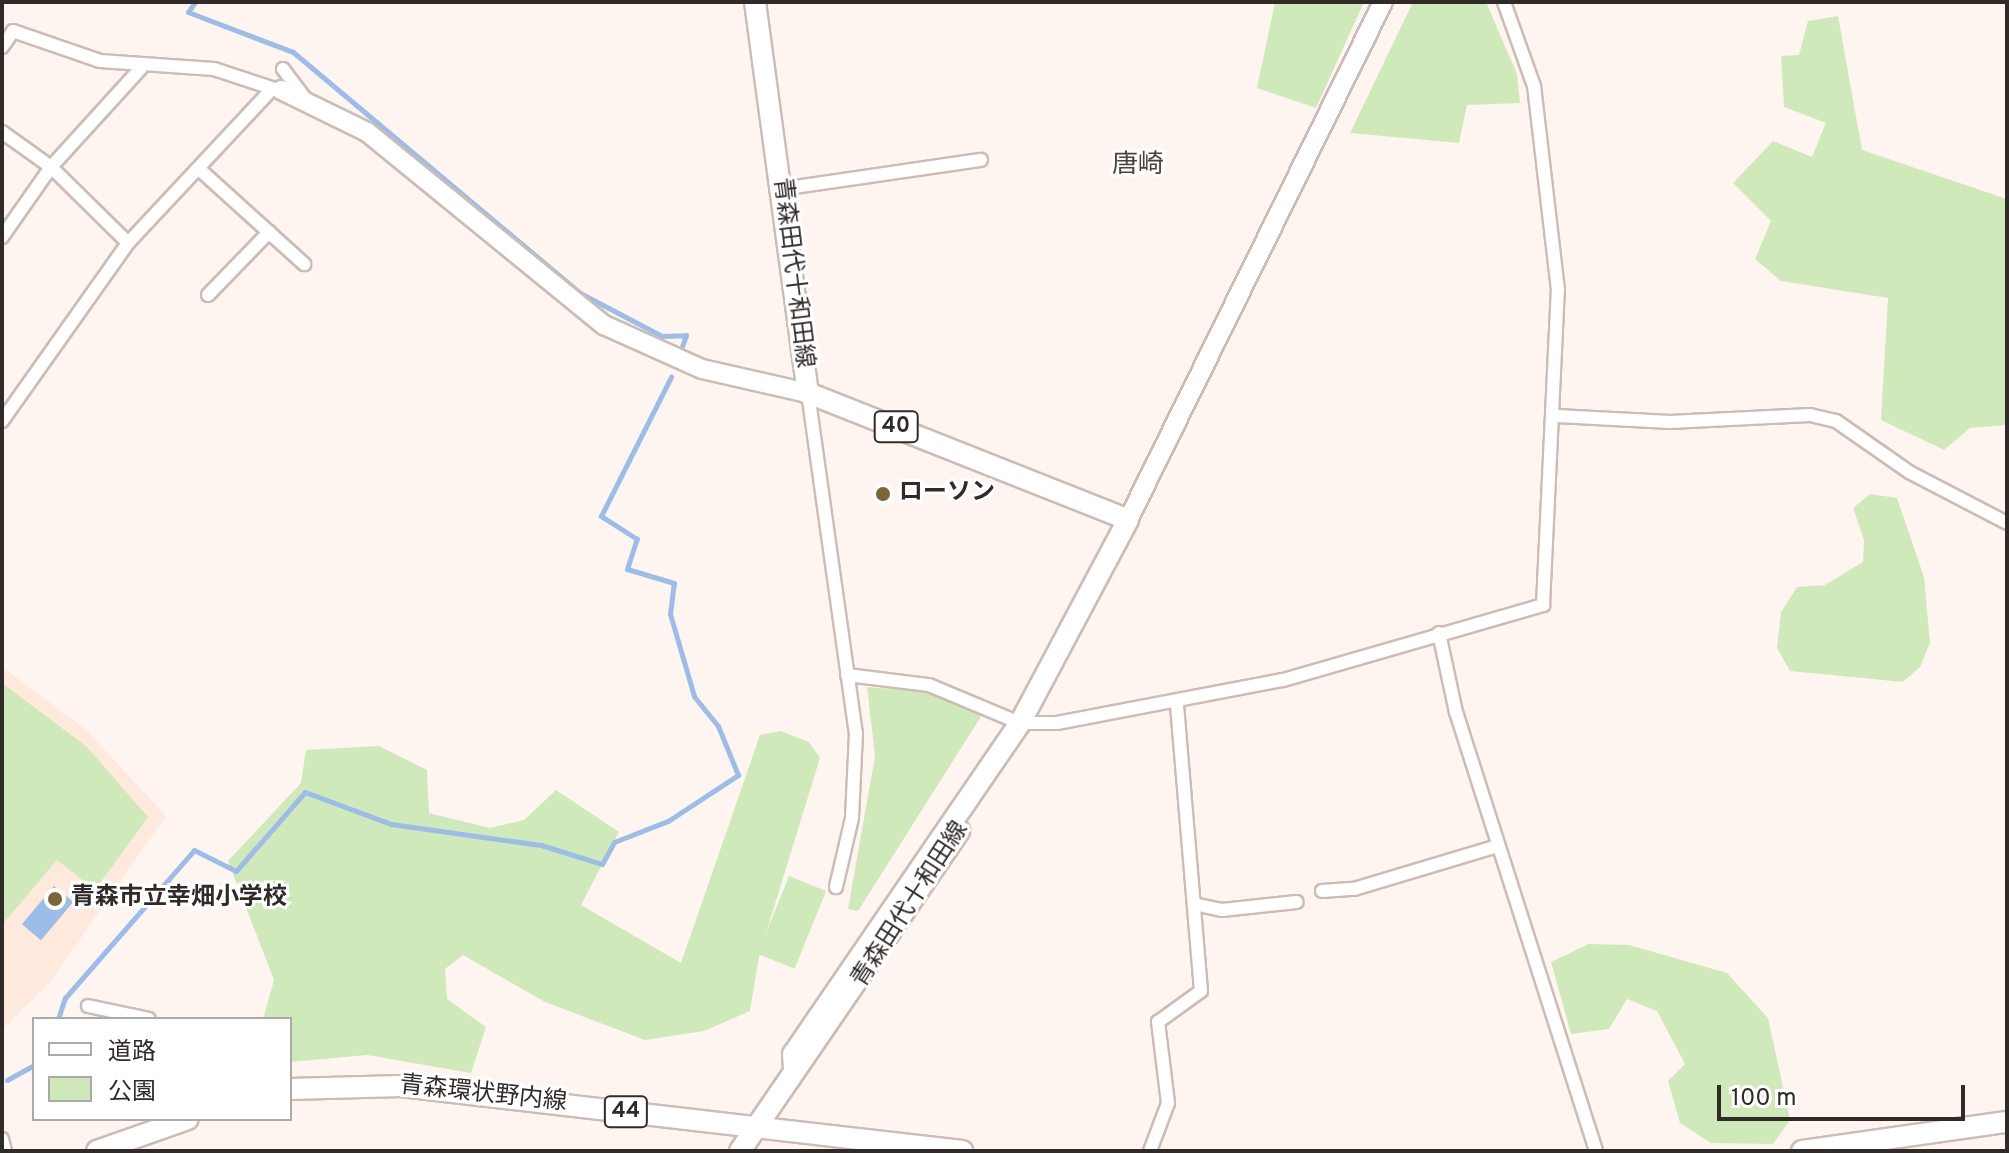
<!DOCTYPE html>
<meta charset="utf-8">
<style>
body{margin:0}
#map{position:relative;width:2009px;height:1153px;overflow:hidden;background:#fef5f0;font-family:Overpass,"Noto Sans JP",sans-serif}
div>[style]{position:absolute}
[style*='--x']{left:calc(var(--x)*1px);top:calc(var(--y)*1px);width:calc(var(--w)*1px);rotate:calc(var(--a)*1deg)}
.built>*{inset:0;background:#ffe9dd}
.green>*{inset:0;background:#d0e9ba;transform-origin:0 0}
.water>*{inset:0;background:#9cbce9;transform-origin:0 0}
.stream>*{height:5px;margin:-2.5px;padding:0 2.5px;transform-origin:2.5px;border-radius:2.5px;background:#9cbce9}
.roads{filter:drop-shadow(2px 0 #cbbdb5) drop-shadow(-2px 0 #cbbdb5) drop-shadow(0 2px #cbbdb5) drop-shadow(0 -2px #cbbdb5)}
.street>*{height:12px;margin:-6px;padding:0 6px;transform-origin:6px;border-radius:6px;background:#fff}
.secondary>*{height:18px;margin:-9px;padding:0 9px;transform-origin:9px;border-radius:9px;background:#fff}
.primary>*{height:20px;margin:-10px;padding:0 10px;transform-origin:10px;border-radius:10px;background:#fff}
.dots>*{width:22px;height:22px;translate:-50% -50%;box-sizing:border-box;border:4px solid #fff;border-radius:50%}
span{translate:-50% -50%;white-space:nowrap;text-align:center;line-height:1.15;-webkit-text-stroke:6px #fff;paint-order:stroke}
.shield-label span{padding:2px 6px;background:#fff;border:2px solid;border-radius:6px;-webkit-text-stroke-width:0}
.shield-label{font-size:22px;color:#302b28;font-weight:700}
.street-label{font-size:24px;color:#302b28}
.poi-label{font-size:24px;color:#302b28;font-weight:700}
.left{translate:0 -50%;text-align:left}
.neighbourhood-label{font-size:26px;color:#4d423b}
.frame{position:absolute;inset:0;border:4px solid #302b28;pointer-events:none}
.legend{position:absolute;left:32px;top:1017px;width:260px;height:104px;box-sizing:border-box;background:#fff;border:2px solid #acaaa9;margin:0;padding:10px 14px;list-style:none;font-size:24px;color:#302b28}
.legend li{display:flex;align-items:center;gap:16px;height:40px}
.legend b{width:40px;border:2px solid #acaaa9}
.scale{position:absolute;left:1717px;top:1085px;width:248px;height:36px;box-sizing:border-box;border:4px solid #302b28;border-top:0;padding-left:10px;font-size:24px;line-height:28px;white-space:nowrap;color:#302b28;-webkit-text-stroke:6px #fff;paint-order:stroke}
</style>
<div id="map">
<div class="built">
<div style="clip-path:polygon(2px 667px,86px 730px,166px 816px,50px 982px,2px 1029px)"></div>
</div>
<div class="green">
<div style="clip-path:polygon(1275px 2px,1364px 2px,1316px 108px,1257px 88px)"></div>
<div style="clip-path:polygon(1413px 2px,1486px 2px,1517px 74px,1520px 103px,1467px 105px,1459px 143px,1350px 133px)"></div>
<div style="clip-path:polygon(1838px 16px,1862px 150px,2007px 199px,2007px 425px,1970px 428px,1944px 450px,1881px 420px,1888px 298px,1781px 281px,1755px 259px,1771px 221px,1733px 183px,1773px 141px,1812px 157px,1826px 123px,1784px 107px,1781px 56px,1799px 55px,1808px 21px)"></div>
<div style="clip-path:polygon(1870px 494px,1897px 498px,1924px 577px,1930px 643px,1920px 667px,1903px 682px,1790px 671px,1777px 648px,1781px 612px,1797px 587px,1825px 585px,1863px 562px,1864px 540px,1853px 508px)"></div>
<div style="clip-path:polygon(2px 683px,87px 747px,148px 817px,95px 890px,57px 860px,2px 925px)"></div>
<div style="clip-path:polygon(867px 687px,932px 692px,982px 715px,858px 911px,848px 909px,875px 756px)"></div>
<div style="clip-path:polygon(781px 731px,809px 742px,820px 758px,759px 956px,750px 1011px,704px 1031px,645px 1040px,545px 1002px,463px 955px,445px 969px,447px 999px,486px 1027px,471px 1073px,367px 1055px,290px 1062px,290px 1019px,263px 1019px,274px 980px,228px 861px,301px 783px,306px 750px,379px 746px,427px 770px,429px 813px,490px 828px,524px 820px,556px 790px,619px 832px,581px 905px,681px 963px,760px 735px)"></div>
<div style="left:789px;top:876px;width:40px;height:84px;rotate:22deg"></div>
<div style="clip-path:polygon(1589px 944px,1629px 945px,1727px 973px,1768px 1018px,1790px 1120px,1773px 1144px,1711px 1143px,1680px 1123px,1668px 1081px,1685px 1064px,1657px 1011px,1627px 999px,1609px 1029px,1571px 1034px,1551px 962px)"></div>
</div>
<div class="water">
<div style="left:54px;top:886px;width:25px;height:50px;rotate:40deg"></div>
</div>
<div class="stream">
<div style="--x:195;--y:2;--w:12;--a:125"></div>
<div style="--x:188;--y:12;--w:112;--a:20.9"></div>
<div style="--x:293;--y:52;--w:375;--a:40"></div>
<div style="--x:580;--y:293;--w:93;--a:27.7"></div>
<div style="--x:662;--y:336;--w:24;--a:-2"></div>
<div style="--x:686;--y:335;--w:18;--a:109"></div>
<div style="--x:58;--y:1019;--w:22;--a:-72"></div>
<div style="--x:65;--y:998;--w:196;--a:-48.9"></div>
<div style="--x:194;--y:850;--w:47;--a:26.6"></div>
<div style="--x:236;--y:871;--w:105;--a:-48.9"></div>
<div style="--x:305;--y:792;--w:92;--a:20.4"></div>
<div style="--x:391;--y:824;--w:151;--a:8"></div>
<div style="--x:541;--y:845;--w:64;--a:17.3"></div>
<div style="--x:602;--y:864;--w:25;--a:-61"></div>
<div style="--x:614;--y:842;--w:58;--a:-21.3"></div>
<div style="--x:668;--y:821;--w:84;--a:-33.3"></div>
<div style="--x:738;--y:775;--w:53;--a:-112.2"></div>
<div style="--x:718;--y:726;--w:38;--a:-129"></div>
<div style="--x:694;--y:696;--w:85;--a:-106.3"></div>
<div style="--x:670;--y:614;--w:31;--a:-83"></div>
<div style="--x:674;--y:583;--w:49;--a:-163.4"></div>
<div style="--x:627;--y:569;--w:32;--a:-72"></div>
<div style="--x:637;--y:539;--w:43;--a:-147.4"></div>
<div style="--x:601;--y:516;--w:156;--a:-63.3"></div>
<div style="--x:7;--y:1080;--w:31;--a:-29"></div>
</div>
<div class="roads">
<div class="street">
<div style="--x:2;--y:47;--w:19;--a:-55"></div>
<div style="--x:13;--y:31;--w:92;--a:19"></div>
<div style="--x:100;--y:61;--w:114;--a:4"></div>
<div style="--x:214;--y:69;--w:67;--a:18.2"></div>
<div style="--x:283;--y:69;--w:36;--a:53"></div>
<div style="--x:2;--y:132;--w:60;--a:35.5"></div>
<div style="--x:51;--y:167;--w:108;--a:44.6"></div>
<div style="--x:199;--y:169;--w:142;--a:42.1"></div>
<div style="--x:781;--y:189;--w:202;--a:-8.3"></div>
<div style="--x:2;--y:237;--w:85;--a:-55"></div>
<div style="--x:51;--y:167;--w:134;--a:-47.7"></div>
<div style="--x:208;--y:295;--w:88;--a:-45.9"></div>
<div style="--x:808;--y:393;--w:343;--a:82"></div>
<div style="--x:856;--y:733;--w:85;--a:92.7"></div>
<div style="--x:852;--y:818;--w:71;--a:103.1"></div>
<div style="--x:1557;--y:416;--w:113;--a:3"></div>
<div style="--x:1670;--y:422;--w:140;--a:-2.9"></div>
<div style="--x:1810;--y:415;--w:27;--a:13"></div>
<div style="--x:1836;--y:421;--w:89;--a:34.9"></div>
<div style="--x:1909;--y:472;--w:110;--a:27.5"></div>
<div style="--x:2;--y:421;--w:218;--a:-54.7"></div>
<div style="--x:128;--y:243;--w:211;--a:-46.9"></div>
<div style="--x:1439;--y:633;--w:81;--a:77.9"></div>
<div style="--x:1456;--y:712;--w:461;--a:72.3"></div>
<div style="--x:847;--y:675;--w:83;--a:7"></div>
<div style="--x:929;--y:685;--w:99;--a:22.7"></div>
<div style="--x:1020;--y:723;--w:37;--a:0"></div>
<div style="--x:1057;--y:723;--w:230;--a:-10.8"></div>
<div style="--x:1283;--y:680;--w:271;--a:-16.1"></div>
<div style="--x:1543;--y:605;--w:315;--a:-87.3"></div>
<div style="--x:1558;--y:290;--w:205;--a:-96.7"></div>
<div style="--x:1534;--y:86;--w:89;--a:-109.7"></div>
<div style="--x:1322;--y:891;--w:32;--a:-4"></div>
<div style="--x:1354;--y:889;--w:149;--a:-16.7"></div>
<div style="--x:1194;--y:904;--w:29;--a:12"></div>
<div style="--x:1222;--y:910;--w:75;--a:-6.1"></div>
<div style="--x:88;--y:1006;--w:62;--a:12"></div>
<div style="--x:2;--y:1139;--w:12;--a:76"></div>
<div style="--x:1150;--y:1151;--w:51;--a:-69.4"></div>
<div style="--x:1168;--y:1103;--w:82;--a:-97"></div>
<div style="--x:1158;--y:1022;--w:53;--a:-35.8"></div>
<div style="--x:1201;--y:991;--w:287;--a:-94.8"></div>
</div>
<div class="secondary">
<div style="--x:281;--y:90;--w:96;--a:26"></div>
<div style="--x:367;--y:132;--w:306;--a:39.2"></div>
<div style="--x:604;--y:325;--w:107;--a:24.2"></div>
<div style="--x:702;--y:369;--w:109;--a:12.8"></div>
<div style="--x:1128;--y:520;--w:577;--a:-63.79"></div>
</div>
<div class="primary">
<div style="--x:755;--y:2;--w:395;--a:82.3"></div>
<div style="--x:808;--y:393;--w:344;--a:21.6"></div>
<div style="--x:1128;--y:520;--w:230;--a:118"></div>
<div style="--x:1020;--y:723;--w:401;--a:124.4"></div>
<div style="--x:793;--y:1054;--w:15;--a:86"></div>
<div style="--x:290;--y:1089;--w:111;--a:-1.5"></div>
<div style="--x:401;--y:1086;--w:565;--a:6.61"></div>
<div style="--x:97;--y:1151;--w:96;--a:-19.4"></div>
<div style="--x:740;--y:1151;--w:388;--a:-55.6"></div>
<div style="--x:1802;--y:1151;--w:207;--a:-8.1"></div>
</div>
</div>
<div class="dots">
<div style="left:883px;top:494px;background:#7c6636"></div>
<div style="left:55px;top:899px;background:#7c6636"></div>
</div>
<div class="shield-label">
<span style="left:896px;top:427px">40</span>
<span style="left:626px;top:1112px">44</span>
</div>
<div class="street-label">
<span style="left:792px;top:273px;rotate:83deg">青森田代十和田線</span>
<span style="left:911px;top:905px;rotate:-57deg">青森田代十和田線</span>
<span style="left:483px;top:1095px;rotate:6deg">青森環状野内線</span>
</div>
<div class="poi-label">
<span class="left" style="left:899px;top:494px">ローソン</span>
<span class="left" style="left:71px;top:899px">青森市立幸畑小学校</span>
</div>
<div class="neighbourhood-label">
<span style="left:1138px;top:166px">唐崎</span>
</div>
<div class="frame"></div>
<ul class="legend">
<li><b style="height:10px;background:#fff"></b>道路</li>
<li><b style="height:22px;background:#d0e9ba"></b>公園</li>
</ul>
<div class="scale">100 m</div>
</div>
